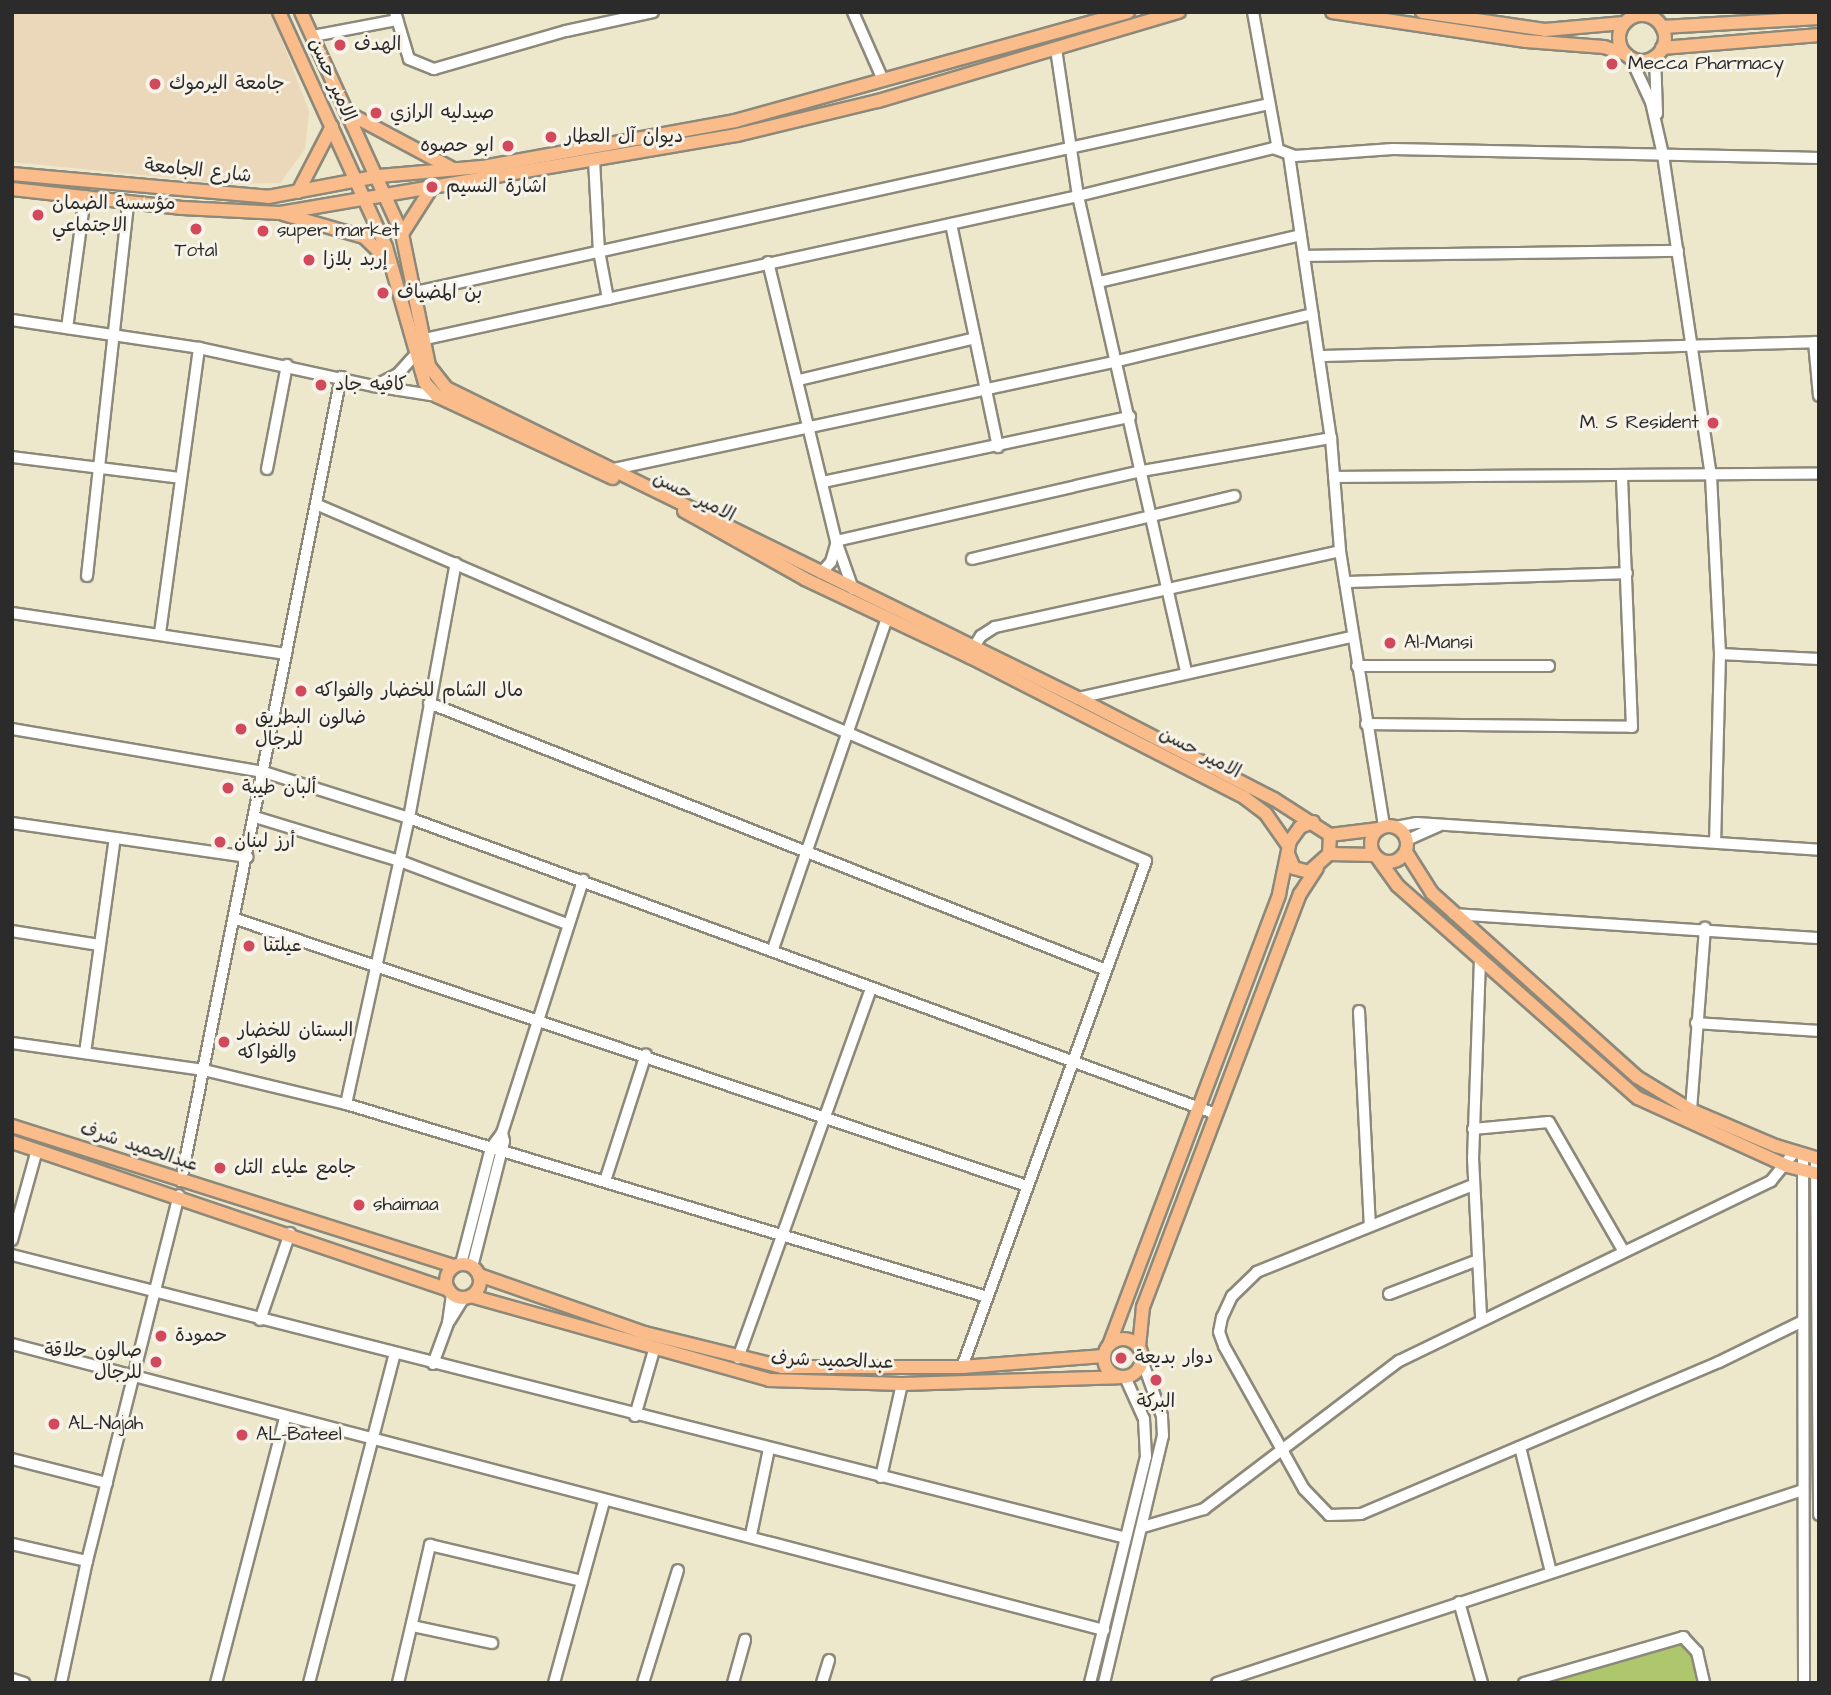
<!DOCTYPE html>
<meta charset="utf-8">
<style>
body{margin:0}
#map{position:relative;width:1831px;height:1695px;overflow:hidden;background:#ede7cb;font-family:"Architects Daughter","Playpen Sans Arabic",sans-serif}
div>[style]{position:absolute}
[style*='--x']{left:calc(var(--x)*1px);top:calc(var(--y)*1px);width:calc(var(--w)*1px);rotate:calc(var(--a)*1deg)}
.built>*{inset:0;background:#ebd8ba}
.green>*{inset:0;background:#aec66c}
.roads{filter:drop-shadow(2px 0 #8c897b) drop-shadow(-2px 0 #8c897b) drop-shadow(0 2px #8c897b) drop-shadow(0 -2px #8c897b)}
.minor>*{height:10px;margin:-5px;padding:0 5px;transform-origin:5px;border-radius:5px;background:#fff}
.major>*{height:12px;margin:-6px;padding:0 6px;transform-origin:6px;border-radius:6px;background:#f9bc8a}
.major>.ring{margin:-6px;padding:0;box-sizing:content-box;background:none;border:12px solid #f9bc8a;border-radius:50%}
.dots>*{width:19px;height:19px;translate:-50% -50%;box-sizing:border-box;border:4px solid #f7f3e8;border-radius:50%}
span{translate:-50% -50%;white-space:nowrap;text-align:center;line-height:1.15;-webkit-text-stroke:6px #f7f3e8;paint-order:stroke}
.poi-label{font-size:19px;color:#2b2b2b}
.left{translate:0 -50%;text-align:left}
.right{translate:-100% -50%;text-align:right}
.street-label{font-size:19px;color:#2b2b2b}
.frame{position:absolute;inset:0;border:14px solid #2b2b2b;pointer-events:none}
</style>
<div id="map">
<div class="built">
<div style="clip-path:polygon(12px 12px,271px 12px,309px 111px,305px 149px,280px 183px,232px 184px,12px 162px)"></div>
</div>
<div class="green">
<div style="clip-path:polygon(1672px 1637px,1692px 1642px,1704px 1683px,1523px 1683px)"></div>
</div>
<div class="roads">
<div class="minor">
<div style="--x:395;--y:12;--w:49;--a:73.4"></div>
<div style="--x:409;--y:59;--w:27;--a:22"></div>
<div style="--x:434;--y:69;--w:137;--a:-16.1"></div>
<div style="--x:566;--y:31;--w:89;--a:-12.3"></div>
<div style="--x:853;--y:12;--w:74;--a:66.2"></div>
<div style="--x:1253;--y:12;--w:139;--a:79.7"></div>
<div style="--x:1649;--y:12;--w:6;--a:59"></div>
<div style="--x:313;--y:36;--w:86;--a:-10.8"></div>
<div style="--x:1056;--y:49;--w:149;--a:81.5"></div>
<div style="--x:1078;--y:196;--w:489;--a:77.2"></div>
<div style="--x:1655;--y:56;--w:58;--a:88"></div>
<div style="--x:1631;--y:59;--w:47;--a:65.1"></div>
<div style="--x:1651;--y:102;--w:54;--a:77.2"></div>
<div style="--x:1663;--y:155;--w:325;--a:81.5"></div>
<div style="--x:1711;--y:476;--w:178;--a:87.1"></div>
<div style="--x:1720;--y:654;--w:188;--a:91.5"></div>
<div style="--x:1289;--y:155;--w:286;--a:81.6"></div>
<div style="--x:1331;--y:438;--w:113;--a:85.4"></div>
<div style="--x:1340;--y:551;--w:279;--a:80.9"></div>
<div style="--x:594;--y:160;--w:91;--a:86.9"></div>
<div style="--x:599;--y:251;--w:49;--a:79.4"></div>
<div style="--x:951;--y:224;--w:228;--a:78.1"></div>
<div style="--x:1304;--y:256;--w:374;--a:-0.8"></div>
<div style="--x:768;--y:262;--w:287;--a:76.3"></div>
<div style="--x:836;--y:541;--w:51;--a:70.5"></div>
<div style="--x:1099;--y:282;--w:207;--a:-13.1"></div>
<div style="--x:416;--y:292;--w:873;--a:-12.43"></div>
<div style="--x:12;--y:320;--w:189;--a:8.5"></div>
<div style="--x:199;--y:348;--w:179;--a:12.3"></div>
<div style="--x:67;--y:328;--w:133;--a:-82.2"></div>
<div style="--x:425;--y:339;--w:668;--a:-12.35"></div>
<div style="--x:1078;--y:196;--w:201;--a:-13.8"></div>
<div style="--x:1273;--y:148;--w:23;--a:20"></div>
<div style="--x:1295;--y:156;--w:98;--a:-4.1"></div>
<div style="--x:1393;--y:149;--w:426;--a:1.2"></div>
<div style="--x:1814;--y:342;--w:54;--a:84.7"></div>
<div style="--x:414;--y:356;--w:24;--a:132"></div>
<div style="--x:398;--y:374;--w:27;--a:153"></div>
<div style="--x:374;--y:386;--w:64;--a:9"></div>
<div style="--x:1319;--y:356;--w:500;--a:-1.6"></div>
<div style="--x:799;--y:380;--w:181;--a:-13.4"></div>
<div style="--x:12;--y:457;--w:170;--a:7.1"></div>
<div style="--x:267;--y:469;--w:106;--a:-79.1"></div>
<div style="--x:614;--y:469;--w:515;--a:-12.09"></div>
<div style="--x:1118;--y:361;--w:200;--a:-13.6"></div>
<div style="--x:1334;--y:477;--w:485;--a:-0.4"></div>
<div style="--x:823;--y:482;--w:314;--a:-12"></div>
<div style="--x:318;--y:505;--w:901;--a:23.27"></div>
<div style="--x:1146;--y:861;--w:538;--a:109.98"></div>
<div style="--x:836;--y:541;--w:314;--a:-12.9"></div>
<div style="--x:1142;--y:471;--w:192;--a:-9.9"></div>
<div style="--x:972;--y:559;--w:270;--a:-13.5"></div>
<div style="--x:821;--y:573;--w:15;--a:-48"></div>
<div style="--x:831;--y:562;--w:18;--a:-74"></div>
<div style="--x:87;--y:576;--w:376;--a:-83.7"></div>
<div style="--x:1345;--y:582;--w:282;--a:-1.8"></div>
<div style="--x:12;--y:613;--w:277;--a:8.5"></div>
<div style="--x:160;--y:633;--w:288;--a:-82.2"></div>
<div style="--x:974;--y:647;--w:13;--a:-58"></div>
<div style="--x:981;--y:636;--w:17;--a:-33"></div>
<div style="--x:995;--y:627;--w:353;--a:-12.4"></div>
<div style="--x:1720;--y:654;--w:99;--a:2.9"></div>
<div style="--x:1357;--y:666;--w:192;--a:0"></div>
<div style="--x:1078;--y:698;--w:281;--a:-12.6"></div>
<div style="--x:429;--y:703;--w:728;--a:21.52"></div>
<div style="--x:1366;--y:724;--w:266;--a:0.6"></div>
<div style="--x:1632;--y:727;--w:252;--a:-92.3"></div>
<div style="--x:12;--y:729;--w:256;--a:9.7"></div>
<div style="--x:264;--y:772;--w:152;--a:17.6"></div>
<div style="--x:409;--y:818;--w:860;--a:20.14"></div>
<div style="--x:255;--y:817;--w:152;--a:16.9"></div>
<div style="--x:400;--y:861;--w:178;--a:20.7"></div>
<div style="--x:12;--y:823;--w:238;--a:8.2"></div>
<div style="--x:1396;--y:827;--w:21;--a:-11"></div>
<div style="--x:1417;--y:823;--w:403;--a:3.8"></div>
<div style="--x:1407;--y:840;--w:34;--a:-24"></div>
<div style="--x:1454;--y:914;--w:366;--a:3.8"></div>
<div style="--x:236;--y:919;--w:835;--a:18.65"></div>
<div style="--x:12;--y:931;--w:88;--a:9.1"></div>
<div style="--x:773;--y:949;--w:350;--a:-71"></div>
<div style="--x:1480;--y:959;--w:199;--a:92"></div>
<div style="--x:1473;--y:1158;--w:160;--a:87.1"></div>
<div style="--x:1359;--y:1011;--w:215;--a:87.1"></div>
<div style="--x:1696;--y:1023;--w:123;--a:3.7"></div>
<div style="--x:12;--y:1043;--w:194;--a:8"></div>
<div style="--x:204;--y:1070;--w:146;--a:13.5"></div>
<div style="--x:346;--y:1104;--w:666;--a:16.75"></div>
<div style="--x:85;--y:1053;--w:217;--a:-82.1"></div>
<div style="--x:346;--y:1104;--w:293;--a:-77.6"></div>
<div style="--x:409;--y:818;--w:259;--a:-79.6"></div>
<div style="--x:1691;--y:1110;--w:183;--a:-85.6"></div>
<div style="--x:1473;--y:1129;--w:76;--a:-5.3"></div>
<div style="--x:1549;--y:1122;--w:148;--a:60"></div>
<div style="--x:1803;--y:1155;--w:528;--a:89.89"></div>
<div style="--x:1816;--y:1158;--w:357;--a:89.5"></div>
<div style="--x:181;--y:1181;--w:820;--a:-78.74"></div>
<div style="--x:605;--y:1181;--w:133;--a:-72.1"></div>
<div style="--x:1473;--y:1185;--w:233;--a:158.1"></div>
<div style="--x:1257;--y:1272;--w:35;--a:136"></div>
<div style="--x:1232;--y:1296;--w:23;--a:115"></div>
<div style="--x:1222;--y:1317;--w:15;--a:101"></div>
<div style="--x:1219;--y:1332;--w:15;--a:70"></div>
<div style="--x:1224;--y:1346;--w:164;--a:60.8"></div>
<div style="--x:1304;--y:1489;--w:36;--a:46"></div>
<div style="--x:1329;--y:1515;--w:32;--a:-2"></div>
<div style="--x:1361;--y:1514;--w:389;--a:-23"></div>
<div style="--x:1719;--y:1362;--w:93;--a:-26"></div>
<div style="--x:12;--y:1240;--w:93;--a:-74.5"></div>
<div style="--x:12;--y:1255;--w:1149;--a:14.25"></div>
<div style="--x:461;--y:1264;--w:120;--a:-75.5"></div>
<div style="--x:491;--y:1148;--w:19;--a:-54"></div>
<div style="--x:472;--y:1267;--w:130;--a:-75.7"></div>
<div style="--x:504;--y:1141;--w:8;--a:-104"></div>
<div style="--x:502;--y:1133;--w:266;--a:-72.2"></div>
<div style="--x:1389;--y:1294;--w:95;--a:-20.9"></div>
<div style="--x:260;--y:1320;--w:92;--a:-71"></div>
<div style="--x:450;--y:1320;--w:26;--a:-58"></div>
<div style="--x:12;--y:1344;--w:1129;--a:14.68"></div>
<div style="--x:738;--y:1358;--w:392;--a:-70.2"></div>
<div style="--x:433;--y:1364;--w:44;--a:-69.9"></div>
<div style="--x:448;--y:1323;--w:29;--a:-82"></div>
<div style="--x:635;--y:1416;--w:69;--a:-73.9"></div>
<div style="--x:1520;--y:1447;--w:129;--a:76.1"></div>
<div style="--x:12;--y:1459;--w:98;--a:14.2"></div>
<div style="--x:881;--y:1477;--w:95;--a:-77.3"></div>
<div style="--x:1143;--y:1527;--w:64;--a:-16.4"></div>
<div style="--x:1204;--y:1509;--w:245;--a:-37.2"></div>
<div style="--x:1399;--y:1361;--w:413;--a:-25.8"></div>
<div style="--x:1771;--y:1181;--w:36;--a:-51"></div>
<div style="--x:751;--y:1535;--w:88;--a:-78.2"></div>
<div style="--x:12;--y:1544;--w:77;--a:12.8"></div>
<div style="--x:1459;--y:1602;--w:84;--a:74.1"></div>
<div style="--x:412;--y:1626;--w:82;--a:12"></div>
<div style="--x:12;--y:1679;--w:13;--a:18"></div>
<div style="--x:61;--y:1683;--w:125;--a:-78"></div>
<div style="--x:87;--y:1561;--w:377;--a:-75.9"></div>
<div style="--x:216;--y:1683;--w:274;--a:-75.4"></div>
<div style="--x:309;--y:1683;--w:341;--a:-75.4"></div>
<div style="--x:398;--y:1683;--w:142;--a:-76.9"></div>
<div style="--x:430;--y:1545;--w:156;--a:13.3"></div>
<div style="--x:554;--y:1683;--w:188;--a:-74.6"></div>
<div style="--x:643;--y:1683;--w:118;--a:-72.8"></div>
<div style="--x:733;--y:1683;--w:45;--a:-74.4"></div>
<div style="--x:822;--y:1683;--w:24;--a:-73"></div>
<div style="--x:1090;--y:1683;--w:233;--a:-76.1"></div>
<div style="--x:1146;--y:1457;--w:38;--a:-93"></div>
<div style="--x:1144;--y:1419;--w:46;--a:-114.3"></div>
<div style="--x:1104;--y:1683;--w:254;--a:-76.6"></div>
<div style="--x:1163;--y:1436;--w:20;--a:-93"></div>
<div style="--x:1162;--y:1416;--w:56;--a:-109.7"></div>
<div style="--x:1217;--y:1683;--w:617;--a:-18.23"></div>
<div style="--x:1524;--y:1683;--w:166;--a:-16.1"></div>
<div style="--x:1683;--y:1637;--w:21;--a:47"></div>
<div style="--x:1697;--y:1652;--w:32;--a:77"></div>
</div>
<div class="major">
<div style="--x:279;--y:12;--w:258;--a:65.5"></div>
<div style="--x:386;--y:247;--w:141;--a:74"></div>
<div style="--x:425;--y:383;--w:18;--a:47"></div>
<div style="--x:437;--y:396;--w:194;--a:25"></div>
<div style="--x:301;--y:12;--w:244;--a:65.5"></div>
<div style="--x:402;--y:234;--w:135;--a:78.4"></div>
<div style="--x:429;--y:366;--w:28;--a:52"></div>
<div style="--x:446;--y:388;--w:704;--a:26.13"></div>
<div style="--x:1078;--y:698;--w:220;--a:27.3"></div>
<div style="--x:1274;--y:799;--w:67;--a:32.7"></div>
<div style="--x:1330;--y:835;--w:19;--a:93"></div>
<div style="--x:1329;--y:854;--w:27;--a:138"></div>
<div style="--x:1309;--y:872;--w:16;--a:-165"></div>
<div style="--x:1294;--y:868;--w:15;--a:-113"></div>
<div style="--x:1332;--y:12;--w:196;--a:8.5"></div>
<div style="--x:1526;--y:41;--w:78;--a:4.4"></div>
<div style="--x:1604;--y:47;--w:23;--a:18"></div>
<div style="--x:1422;--y:12;--w:124;--a:8.3"></div>
<div style="--x:1545;--y:30;--w:79;--a:-5.1"></div>
<div class="ring" style="left:1619px;top:15px;width:34px;height:34px"></div>
<div style="--x:1662;--y:27;--w:157;--a:-3.3"></div>
<div style="--x:1662;--y:48;--w:158;--a:-4.7"></div>
<div style="--x:350;--y:114;--w:117;--a:28.1"></div>
<div style="--x:12;--y:174;--w:257;--a:5.1"></div>
<div style="--x:268;--y:197;--w:113;--a:-10.7"></div>
<div style="--x:379;--y:176;--w:103;--a:-5"></div>
<div style="--x:482;--y:167;--w:257;--a:-10.3"></div>
<div style="--x:735;--y:121;--w:408;--a:-15.5"></div>
<div style="--x:12;--y:189;--w:171;--a:6.4"></div>
<div style="--x:182;--y:208;--w:98;--a:2.9"></div>
<div style="--x:280;--y:213;--w:464;--a:-9.7"></div>
<div style="--x:737;--y:135;--w:145;--a:-13.6"></div>
<div style="--x:878;--y:101;--w:314;--a:-16.5"></div>
<div style="--x:298;--y:192;--w:74;--a:-62.7"></div>
<div style="--x:283;--y:214;--w:84;--a:15.9"></div>
<div style="--x:364;--y:237;--w:35;--a:44"></div>
<div style="--x:402;--y:234;--w:56;--a:-57.4"></div>
<div style="--x:684;--y:511;--w:139;--a:29.3"></div>
<div style="--x:805;--y:579;--w:183;--a:25.3"></div>
<div style="--x:970;--y:657;--w:309;--a:27.1"></div>
<div style="--x:1245;--y:798;--w:26;--a:37"></div>
<div style="--x:1266;--y:814;--w:38;--a:55"></div>
<div class="ring" style="left:1371px;top:826px;width:24px;height:24px"></div>
<div style="--x:1330;--y:835;--w:49;--a:-7"></div>
<div style="--x:1406;--y:852;--w:49;--a:57.6"></div>
<div style="--x:1432;--y:893;--w:275;--a:41.9"></div>
<div style="--x:1637;--y:1077;--w:63;--a:31.4"></div>
<div style="--x:1691;--y:1110;--w:92;--a:23"></div>
<div style="--x:1776;--y:1146;--w:45;--a:16.8"></div>
<div style="--x:1329;--y:854;--w:45;--a:1.3"></div>
<div style="--x:1379;--y:860;--w:32;--a:54"></div>
<div style="--x:1398;--y:886;--w:320;--a:41.5"></div>
<div style="--x:1638;--y:1098;--w:164;--a:24.5"></div>
<div style="--x:1787;--y:1166;--w:33;--a:14"></div>
<div style="--x:12;--y:1126;--w:464;--a:17.6"></div>
<div style="--x:12;--y:1142;--w:461;--a:18.7"></div>
<div class="ring" style="left:446px;top:1264px;width:22px;height:22px"></div>
<div style="--x:479;--y:1275;--w:176;--a:19.3"></div>
<div style="--x:645;--y:1333;--w:141;--a:13.9"></div>
<div style="--x:782;--y:1367;--w:180;--a:0"></div>
<div style="--x:962;--y:1367;--w:142;--a:-4.4"></div>
<div style="--x:471;--y:1296;--w:310;--a:15.7"></div>
<div style="--x:769;--y:1380;--w:133;--a:1.7"></div>
<div style="--x:902;--y:1384;--w:217;--a:-1.8"></div>
<div class="ring" style="left:1104px;top:1339px;width:26px;height:26px"></div>
<div style="--x:1109;--y:1345;--w:482;--a:-69.3"></div>
<div style="--x:1279;--y:894;--w:54;--a:-78.3"></div>
<div style="--x:1290;--y:841;--w:17;--a:-54"></div>
<div style="--x:1300;--y:827;--w:14;--a:-21"></div>
<div style="--x:1139;--y:1347;--w:40;--a:-84.3"></div>
<div style="--x:1143;--y:1307;--w:442;--a:-69.2"></div>
<div style="--x:1300;--y:894;--w:31;--a:-57"></div>
</div>
</div>
<div class="dots">
<div style="left:340px;top:45px;background:#d1495b"></div>
<div style="left:1612px;top:64px;background:#d1495b"></div>
<div style="left:155px;top:84px;background:#d1495b"></div>
<div style="left:376px;top:113px;background:#d1495b"></div>
<div style="left:551px;top:137px;background:#d1495b"></div>
<div style="left:508px;top:146px;background:#d1495b"></div>
<div style="left:432px;top:187px;background:#d1495b"></div>
<div style="left:38px;top:215px;background:#d1495b"></div>
<div style="left:196px;top:229px;background:#d1495b"></div>
<div style="left:263px;top:231px;background:#d1495b"></div>
<div style="left:309px;top:260px;background:#d1495b"></div>
<div style="left:383px;top:293px;background:#d1495b"></div>
<div style="left:321px;top:385px;background:#d1495b"></div>
<div style="left:1713px;top:423px;background:#d1495b"></div>
<div style="left:1390px;top:643px;background:#d1495b"></div>
<div style="left:301px;top:691px;background:#d1495b"></div>
<div style="left:241px;top:729px;background:#d1495b"></div>
<div style="left:228px;top:788px;background:#d1495b"></div>
<div style="left:220px;top:842px;background:#d1495b"></div>
<div style="left:249px;top:946px;background:#d1495b"></div>
<div style="left:224px;top:1042px;background:#d1495b"></div>
<div style="left:220px;top:1168px;background:#d1495b"></div>
<div style="left:359px;top:1205px;background:#d1495b"></div>
<div style="left:161px;top:1336px;background:#d1495b"></div>
<div style="left:1121px;top:1358px;background:#d1495b"></div>
<div style="left:156px;top:1362px;background:#d1495b"></div>
<div style="left:1156px;top:1380px;background:#d1495b"></div>
<div style="left:54px;top:1424px;background:#d1495b"></div>
<div style="left:242px;top:1435px;background:#d1495b"></div>
</div>
<div class="poi-label">
<span class="left" style="left:354px;top:45px">الهدف</span>
<span class="left" style="left:1628px;top:64px">Mecca Pharmacy</span>
<span class="left" style="left:169px;top:84px">جامعة اليرموك</span>
<span class="left" style="left:390px;top:113px">صيدليه الرازي</span>
<span class="left" style="left:565px;top:137px">ديوان آل العطار</span>
<span class="right" style="left:494px;top:146px">ابو حصوه</span>
<span class="left" style="left:446px;top:187px">اشارة النسيم</span>
<span class="left" style="left:52px;top:215px">مؤسسة الضمان<br>الاجتماعي</span>
<span class="left" style="left:277px;top:231px">super market</span>
<span style="left:196px;top:251px">Total</span>
<span class="left" style="left:323px;top:260px">إربد بلازا</span>
<span class="left" style="left:397px;top:293px">بن المضياف</span>
<span class="left" style="left:335px;top:385px">كافيه جاد</span>
<span class="right" style="left:1699px;top:423px">M. S Resident</span>
<span class="left" style="left:1404px;top:643px">Al-Mansi</span>
<span class="left" style="left:315px;top:691px">مال الشام للخضار والفواكه</span>
<span class="left" style="left:255px;top:729px">ضالون البطريق<br>للرجال</span>
<span class="left" style="left:242px;top:788px">ألبان طيبة</span>
<span class="left" style="left:234px;top:842px">أرز لبنان</span>
<span class="left" style="left:263px;top:946px">عيلتنا</span>
<span class="left" style="left:238px;top:1042px">البستان للخضار<br>والفواكه</span>
<span class="left" style="left:234px;top:1168px">جامع علياء التل</span>
<span class="left" style="left:373px;top:1205px">shaimaa</span>
<span class="left" style="left:175px;top:1336px">حمودة</span>
<span class="right" style="left:142px;top:1362px">صالون حلاقة<br>للرجال</span>
<span class="left" style="left:1135px;top:1358px">دوار بديعة</span>
<span style="left:1156px;top:1402px">البركة</span>
<span class="left" style="left:68px;top:1424px">AL-Najah</span>
<span class="left" style="left:256px;top:1435px">AL-Bateel</span>
</div>
<div class="street-label">
<span style="left:332px;top:80px;rotate:66deg">الامير حسن</span>
<span style="left:198px;top:171px;rotate:6deg">شارع الجامعة</span>
<span style="left:694px;top:497px;rotate:27deg">الامير حسن</span>
<span style="left:1200px;top:753px;rotate:28deg">الامير حسن</span>
<span style="left:139px;top:1147px;rotate:18deg">عبدالحميد شرف</span>
<span style="left:832px;top:1361px;rotate:2deg">عبدالحميد شرف</span>
</div>
<div class="frame"></div>
</div>
